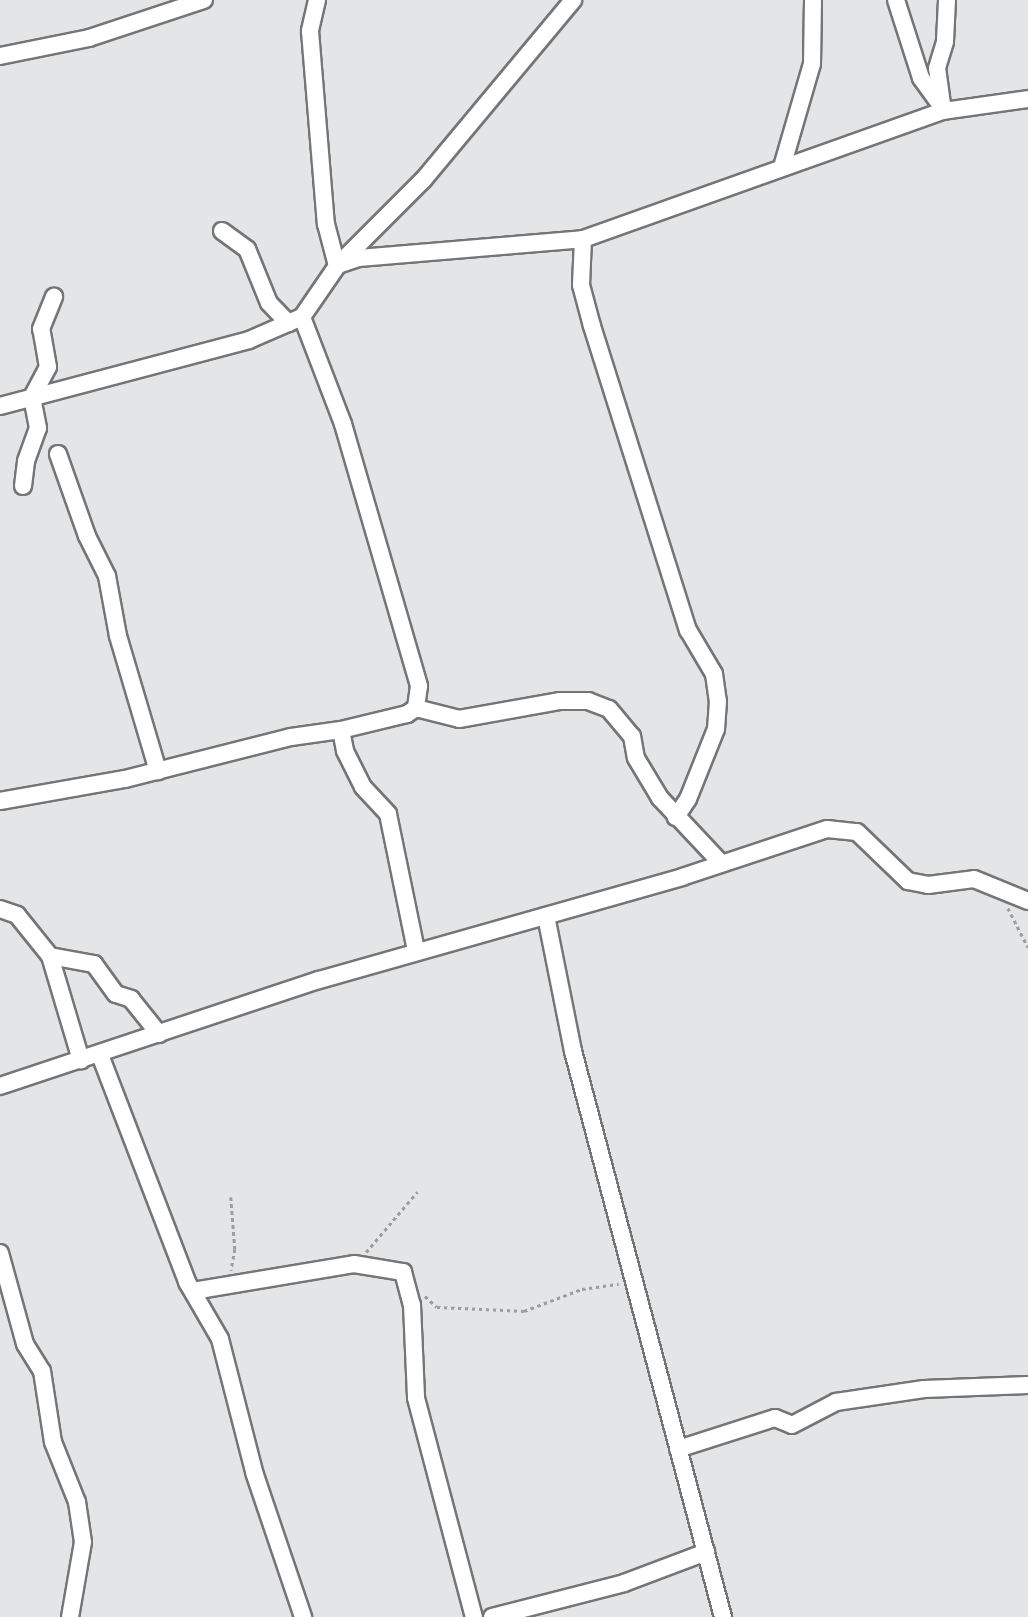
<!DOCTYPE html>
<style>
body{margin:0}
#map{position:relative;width:1028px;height:1617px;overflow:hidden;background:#e4e5e6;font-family:"DejaVu Sans",sans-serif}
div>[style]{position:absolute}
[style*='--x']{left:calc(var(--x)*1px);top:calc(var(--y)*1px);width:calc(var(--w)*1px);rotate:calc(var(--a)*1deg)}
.path>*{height:2.5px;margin-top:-1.25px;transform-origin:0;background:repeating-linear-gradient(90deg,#9c9d9e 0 3.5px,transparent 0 7px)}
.roads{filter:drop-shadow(2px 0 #747576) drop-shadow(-2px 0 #747576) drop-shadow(0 2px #747576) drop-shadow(0 -2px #747576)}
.street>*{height:16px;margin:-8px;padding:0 8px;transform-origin:8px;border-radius:8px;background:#fff}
span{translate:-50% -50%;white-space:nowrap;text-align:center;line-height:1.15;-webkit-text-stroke:7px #fff;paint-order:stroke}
</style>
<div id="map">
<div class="path">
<div style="--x:1008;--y:908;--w:44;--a:62.9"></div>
<div style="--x:231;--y:1197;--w:52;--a:85.6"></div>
<div style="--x:235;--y:1249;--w:22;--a:100"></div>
<div style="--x:366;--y:1252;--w:79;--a:-49.6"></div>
<div style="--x:425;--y:1296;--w:16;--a:43"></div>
<div style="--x:437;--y:1307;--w:87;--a:2.6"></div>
<div style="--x:524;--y:1311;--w:62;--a:-20.8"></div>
<div style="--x:582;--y:1289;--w:37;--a:-8"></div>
</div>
<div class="roads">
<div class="street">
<div style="--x:317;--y:0;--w:32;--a:103"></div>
<div style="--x:310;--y:31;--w:194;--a:85.3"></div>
<div style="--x:326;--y:224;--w:43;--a:75.3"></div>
<div style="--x:896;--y:0;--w:82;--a:72.2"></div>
<div style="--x:921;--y:78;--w:29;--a:54"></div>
<div style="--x:0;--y:56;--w:91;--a:-11.4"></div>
<div style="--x:89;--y:38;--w:121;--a:-18.3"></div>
<div style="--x:943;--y:111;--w:43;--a:-97.9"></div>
<div style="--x:937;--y:68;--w:28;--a:-73"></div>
<div style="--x:945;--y:41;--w:41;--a:-87.2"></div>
<div style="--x:782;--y:167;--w:107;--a:-73.8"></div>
<div style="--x:812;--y:64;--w:64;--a:-89.1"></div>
<div style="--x:222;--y:231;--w:31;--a:36"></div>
<div style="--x:247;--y:249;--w:58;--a:67.8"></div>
<div style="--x:269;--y:303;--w:28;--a:46"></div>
<div style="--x:583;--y:239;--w:46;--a:92.5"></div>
<div style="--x:581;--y:285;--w:42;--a:75"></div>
<div style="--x:592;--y:326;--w:319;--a:72.5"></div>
<div style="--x:688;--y:630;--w:51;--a:59.4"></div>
<div style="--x:714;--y:674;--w:27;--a:82"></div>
<div style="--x:718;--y:701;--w:28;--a:94"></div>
<div style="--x:716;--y:729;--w:75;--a:111.8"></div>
<div style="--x:688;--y:799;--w:22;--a:124"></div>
<div style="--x:341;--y:264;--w:18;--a:-19"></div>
<div style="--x:358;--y:258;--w:226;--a:-4.8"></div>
<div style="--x:583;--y:239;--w:382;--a:-19.6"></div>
<div style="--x:943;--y:111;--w:86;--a:-8"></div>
<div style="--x:302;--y:317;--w:115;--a:69"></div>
<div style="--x:343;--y:424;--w:273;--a:73.8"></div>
<div style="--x:419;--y:686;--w:22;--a:98"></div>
<div style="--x:416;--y:708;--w:11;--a:146"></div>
<div style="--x:407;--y:714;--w:68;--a:166.4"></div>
<div style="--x:341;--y:730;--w:21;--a:79"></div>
<div style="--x:345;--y:751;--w:40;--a:63.4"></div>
<div style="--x:363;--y:787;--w:37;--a:47"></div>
<div style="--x:388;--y:814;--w:140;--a:78.4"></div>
<div style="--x:0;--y:406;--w:258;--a:-14.8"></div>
<div style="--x:249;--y:340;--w:58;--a:-23.5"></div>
<div style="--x:302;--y:317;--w:62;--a:-55.5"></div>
<div style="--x:337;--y:266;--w:123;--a:-45"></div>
<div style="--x:424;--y:179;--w:233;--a:-50.2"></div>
<div style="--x:58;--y:454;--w:87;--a:70.5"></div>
<div style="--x:87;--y:536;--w:45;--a:63.4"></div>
<div style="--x:107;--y:576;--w:61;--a:79.6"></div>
<div style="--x:118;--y:636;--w:141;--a:73.5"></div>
<div style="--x:23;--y:486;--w:25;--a:-83"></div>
<div style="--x:26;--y:461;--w:35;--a:-70"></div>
<div style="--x:38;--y:428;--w:32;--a:-101"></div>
<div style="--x:32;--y:397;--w:34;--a:-62"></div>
<div style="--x:48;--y:367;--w:39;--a:-100"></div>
<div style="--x:41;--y:329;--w:35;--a:-68"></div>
<div style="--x:416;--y:708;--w:44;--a:14.3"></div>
<div style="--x:459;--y:719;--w:103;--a:-10.1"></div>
<div style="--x:560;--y:701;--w:28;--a:0"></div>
<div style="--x:588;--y:701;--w:22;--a:21"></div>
<div style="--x:609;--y:709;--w:35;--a:50"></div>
<div style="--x:632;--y:736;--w:22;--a:80"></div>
<div style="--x:636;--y:758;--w:47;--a:59"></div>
<div style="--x:660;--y:798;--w:89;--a:46.8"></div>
<div style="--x:0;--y:801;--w:127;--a:-10"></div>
<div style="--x:125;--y:779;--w:171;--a:-14.2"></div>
<div style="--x:291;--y:737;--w:50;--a:-8"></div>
<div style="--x:0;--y:909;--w:18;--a:19"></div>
<div style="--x:17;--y:915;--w:53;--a:51.2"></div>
<div style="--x:50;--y:956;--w:45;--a:10.3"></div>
<div style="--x:94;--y:964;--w:37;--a:54"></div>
<div style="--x:116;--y:994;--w:16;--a:18"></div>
<div style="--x:131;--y:999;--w:45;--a:51.3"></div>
<div style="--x:546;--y:916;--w:138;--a:78.7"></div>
<div style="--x:573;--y:1051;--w:586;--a:75.16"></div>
<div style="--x:50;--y:956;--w:109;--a:73.4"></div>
<div style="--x:102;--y:1060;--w:238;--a:69"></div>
<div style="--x:187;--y:1282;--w:66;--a:59.9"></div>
<div style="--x:220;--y:1339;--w:140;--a:75.6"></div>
<div style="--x:255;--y:1475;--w:150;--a:71.3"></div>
<div style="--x:0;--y:1086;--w:336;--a:-18.4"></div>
<div style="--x:319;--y:980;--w:377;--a:-15.8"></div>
<div style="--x:682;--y:877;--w:153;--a:-18.3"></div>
<div style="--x:827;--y:829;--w:30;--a:6"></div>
<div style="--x:857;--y:832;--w:71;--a:43.9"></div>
<div style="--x:908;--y:881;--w:20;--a:11"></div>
<div style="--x:928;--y:885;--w:46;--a:-7.4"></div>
<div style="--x:974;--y:879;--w:58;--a:22.2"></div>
<div style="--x:0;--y:1253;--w:94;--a:74.6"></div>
<div style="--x:25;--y:1344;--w:32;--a:58"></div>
<div style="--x:42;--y:1371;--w:72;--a:81.2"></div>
<div style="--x:53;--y:1442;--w:65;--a:68.2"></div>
<div style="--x:77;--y:1502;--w:40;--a:81.5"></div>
<div style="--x:83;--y:1542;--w:76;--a:99.8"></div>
<div style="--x:193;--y:1291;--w:163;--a:-9.5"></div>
<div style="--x:354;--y:1264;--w:50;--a:9.3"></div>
<div style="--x:403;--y:1272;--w:34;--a:75"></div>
<div style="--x:412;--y:1305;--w:93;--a:87.5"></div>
<div style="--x:416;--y:1398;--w:227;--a:75.2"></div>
<div style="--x:678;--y:1449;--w:102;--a:-17.7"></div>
<div style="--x:775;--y:1418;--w:18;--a:22"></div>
<div style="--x:792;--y:1425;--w:50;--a:-27.6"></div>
<div style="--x:836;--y:1402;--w:89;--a:-8.4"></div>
<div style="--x:924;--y:1389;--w:104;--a:-2.2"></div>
<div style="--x:492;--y:1617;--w:136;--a:-14.4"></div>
<div style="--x:624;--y:1583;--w:88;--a:-20.7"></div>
</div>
</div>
</div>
